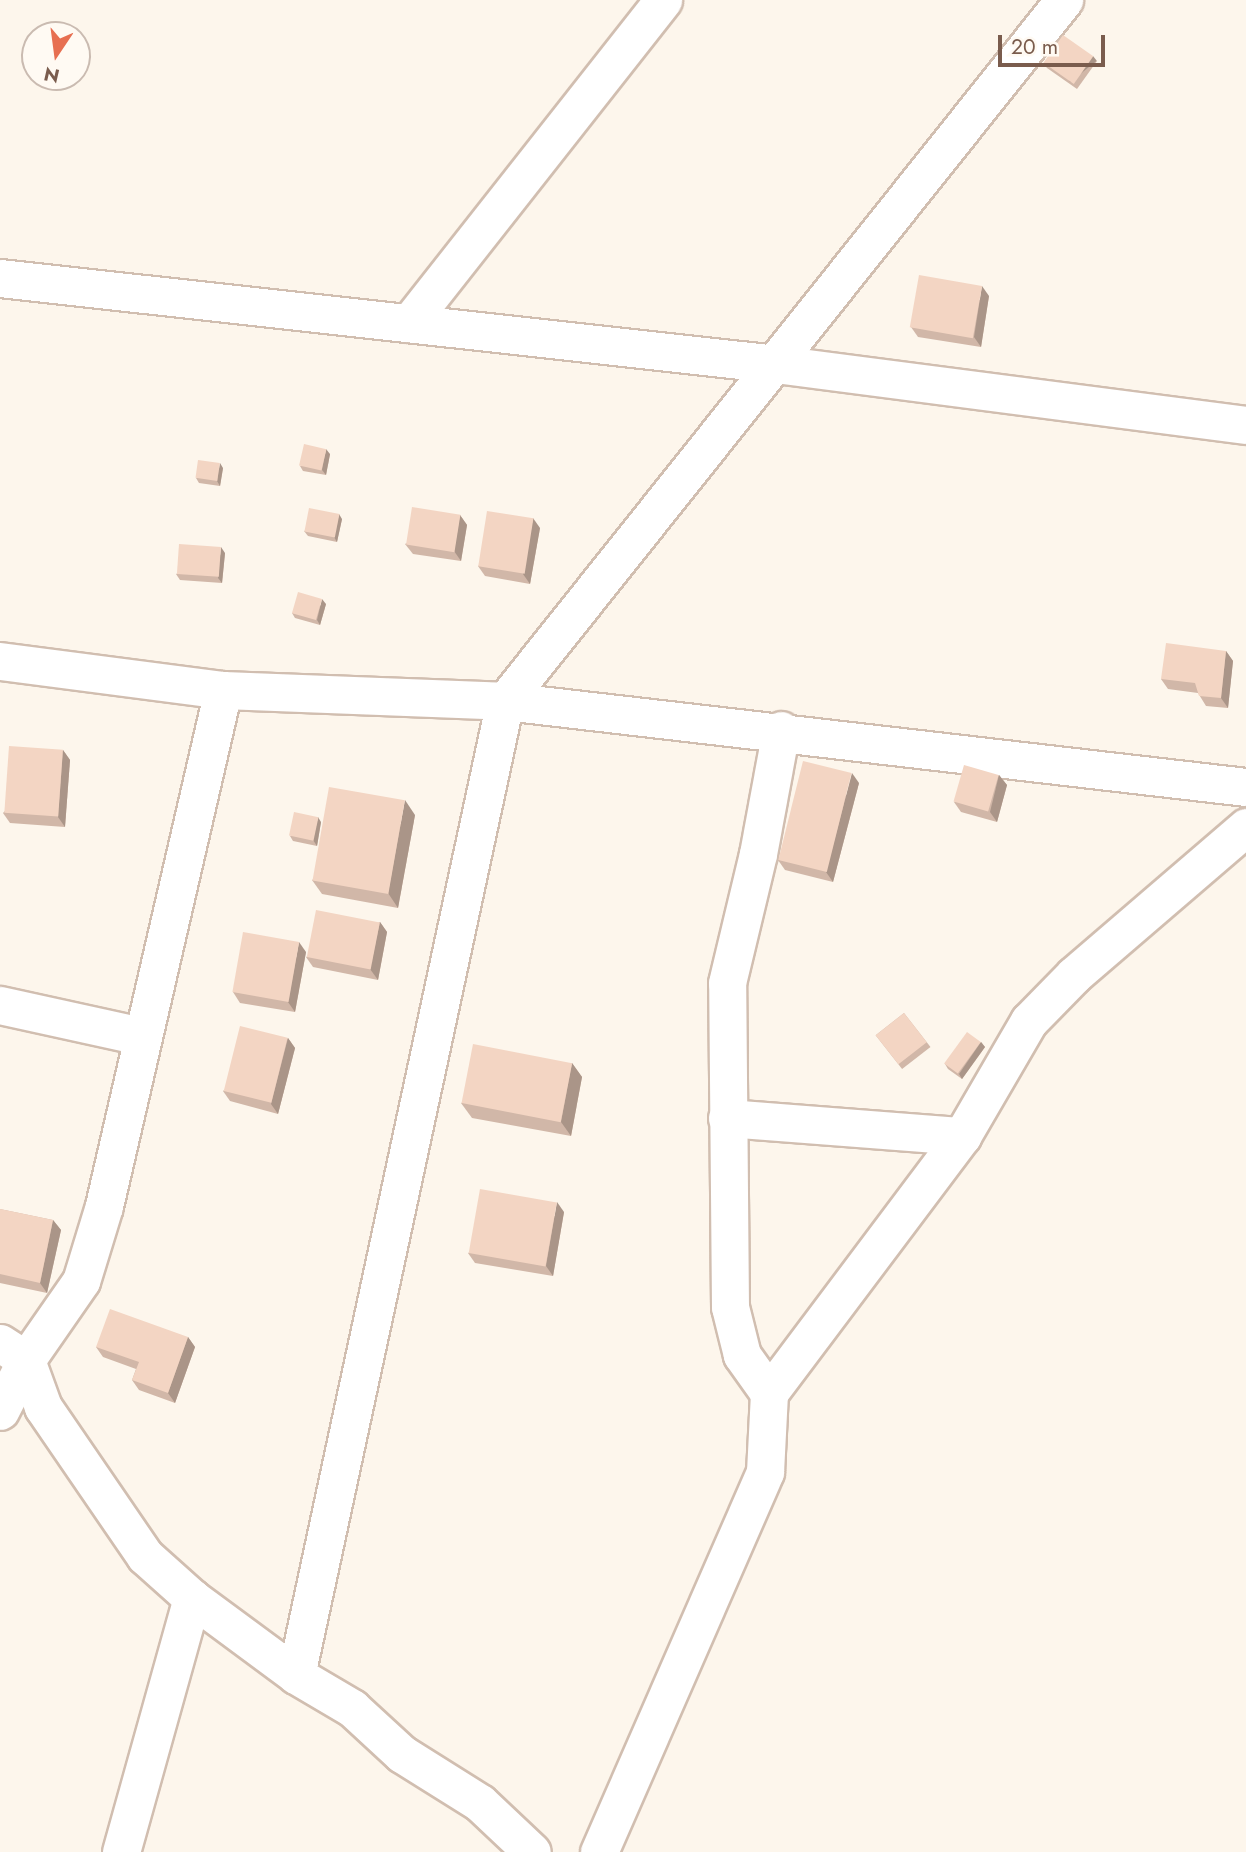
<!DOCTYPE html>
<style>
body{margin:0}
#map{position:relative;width:1246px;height:1852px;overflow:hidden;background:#fdf6ec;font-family:Jost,sans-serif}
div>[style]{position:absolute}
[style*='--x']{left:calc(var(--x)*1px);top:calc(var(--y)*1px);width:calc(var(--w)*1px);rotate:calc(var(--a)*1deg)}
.roads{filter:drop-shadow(2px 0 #d1beb0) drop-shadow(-2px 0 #d1beb0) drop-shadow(0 2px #d1beb0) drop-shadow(0 -2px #d1beb0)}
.minor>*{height:37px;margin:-18.5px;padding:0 18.5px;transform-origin:18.5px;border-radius:18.5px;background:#fff}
.wall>*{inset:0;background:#d1b7a8;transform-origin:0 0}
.shaded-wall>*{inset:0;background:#aa9588;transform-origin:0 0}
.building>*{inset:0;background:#f3d5c3;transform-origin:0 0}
span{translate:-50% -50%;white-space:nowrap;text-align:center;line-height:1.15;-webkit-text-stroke:5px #fffaf3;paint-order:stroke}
.north{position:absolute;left:21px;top:21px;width:70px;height:70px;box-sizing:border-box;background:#fffaf3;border:2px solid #cabbb1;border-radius:50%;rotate:193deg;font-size:19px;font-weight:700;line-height:28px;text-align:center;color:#7a5c4d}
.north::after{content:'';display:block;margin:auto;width:24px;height:32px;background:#e76f51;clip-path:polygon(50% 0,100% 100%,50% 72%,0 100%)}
.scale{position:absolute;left:998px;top:35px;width:107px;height:32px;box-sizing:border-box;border:4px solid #7a5c4d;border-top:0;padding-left:9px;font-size:21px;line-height:24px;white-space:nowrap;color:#7a5c4d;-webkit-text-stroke:5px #fffaf3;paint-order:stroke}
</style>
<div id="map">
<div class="roads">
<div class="minor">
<div style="--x:0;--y:278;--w:781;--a:6.32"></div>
<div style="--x:776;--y:364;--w:474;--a:7.4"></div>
<div style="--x:409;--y:323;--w:411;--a:-51.8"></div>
<div style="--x:0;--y:661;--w:225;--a:7.4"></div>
<div style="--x:223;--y:690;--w:282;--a:2.2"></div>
<div style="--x:505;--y:701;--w:746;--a:6.62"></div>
<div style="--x:223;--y:690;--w:530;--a:102.99"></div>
<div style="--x:104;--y:1206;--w:78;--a:107"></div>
<div style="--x:81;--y:1281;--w:96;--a:124.8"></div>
<div style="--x:26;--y:1360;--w:50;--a:70.1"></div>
<div style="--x:43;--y:1407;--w:181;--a:55.6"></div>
<div style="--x:145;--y:1556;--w:63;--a:41.8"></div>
<div style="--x:192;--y:1598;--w:129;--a:36.5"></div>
<div style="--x:296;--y:1675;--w:65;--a:30.5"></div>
<div style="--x:352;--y:1708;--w:68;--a:42.6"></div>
<div style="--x:402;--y:1754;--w:92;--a:32.1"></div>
<div style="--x:480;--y:1803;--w:71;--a:43.3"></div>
<div style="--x:0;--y:1005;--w:144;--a:12.4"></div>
<div style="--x:727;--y:1118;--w:236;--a:4.4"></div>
<div style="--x:0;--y:1343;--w:31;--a:33"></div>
<div style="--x:26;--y:1360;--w:57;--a:117"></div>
<div style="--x:769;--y:1393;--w:321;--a:-53.1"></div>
<div style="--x:962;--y:1136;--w:133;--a:-59.8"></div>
<div style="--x:1029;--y:1021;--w:64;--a:-45.6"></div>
<div style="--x:1074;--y:975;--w:227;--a:-40.7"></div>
<div style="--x:296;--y:1675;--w:996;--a:-77.89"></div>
<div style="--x:505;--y:701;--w:897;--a:-51.43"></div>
<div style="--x:121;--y:1852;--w:264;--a:-74.4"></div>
<div style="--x:599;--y:1852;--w:415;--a:-66.4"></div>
<div style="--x:765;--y:1472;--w:79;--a:-87.1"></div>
<div style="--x:769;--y:1393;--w:47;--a:-125.4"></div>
<div style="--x:742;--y:1355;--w:49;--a:-104"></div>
<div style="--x:730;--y:1307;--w:324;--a:-90.5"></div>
<div style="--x:727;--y:983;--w:133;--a:-76.5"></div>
<div style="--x:758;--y:854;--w:126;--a:-79.5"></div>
</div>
</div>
<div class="wall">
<div style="clip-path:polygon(1097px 61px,1077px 89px,1047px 68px,1043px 63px)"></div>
<div style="clip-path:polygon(989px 296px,981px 347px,918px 337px,911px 327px)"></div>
<div style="clip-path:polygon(330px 454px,326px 475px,303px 471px,300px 466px)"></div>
<div style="clip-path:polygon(223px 468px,220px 486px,199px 483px,196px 478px)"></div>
<div style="clip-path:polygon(460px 515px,467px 525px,461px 561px,413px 554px,405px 544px)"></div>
<div style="clip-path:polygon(342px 519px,337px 542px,308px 536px,304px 531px)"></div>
<div style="clip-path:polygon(540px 528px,530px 584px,485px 576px,478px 566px)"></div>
<div style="clip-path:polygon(225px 553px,222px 583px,180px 580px,176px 574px)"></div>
<div style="clip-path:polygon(326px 604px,320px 625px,295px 618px,292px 613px)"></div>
<div style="clip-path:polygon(1226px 651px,1233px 661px,1228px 708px,1206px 706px,1198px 693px,1168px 689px,1161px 679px)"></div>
<div style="clip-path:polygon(63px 750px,70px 760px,65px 827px,10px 823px,3px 813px)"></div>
<div style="clip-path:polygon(999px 775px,1007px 785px,997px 822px,961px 812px,954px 802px)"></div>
<div style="clip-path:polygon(859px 783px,833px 882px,785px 870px,778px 860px)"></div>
<div style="clip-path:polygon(415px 815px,398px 908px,322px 894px,312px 880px)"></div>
<div style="clip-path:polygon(321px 822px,317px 846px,293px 841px,290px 836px)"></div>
<div style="clip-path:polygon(380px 922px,387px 932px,378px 980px,313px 967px,306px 957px)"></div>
<div style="clip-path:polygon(306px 952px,295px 1012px,240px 1003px,233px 992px)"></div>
<div style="left:904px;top:1013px;width:43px;height:36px;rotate:52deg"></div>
<div style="clip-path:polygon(288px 1038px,295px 1048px,278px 1114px,230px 1101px,223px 1091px)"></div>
<div style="clip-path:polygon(981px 1042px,985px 1047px,962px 1079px,948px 1069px,945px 1064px)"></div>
<div style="clip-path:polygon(572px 1063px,582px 1077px,571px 1136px,472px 1118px,461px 1103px)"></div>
<div style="clip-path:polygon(0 1209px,53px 1220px,61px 1230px,47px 1293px,0 1283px)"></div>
<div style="clip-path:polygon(564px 1212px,553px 1276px,475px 1263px,468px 1253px)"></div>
<div style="clip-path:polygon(188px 1337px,195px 1347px,175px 1403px,139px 1390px,132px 1380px,136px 1369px,103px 1357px,96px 1347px)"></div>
</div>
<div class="shaded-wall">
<div style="left:1093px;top:56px;width:6px;height:34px;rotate:51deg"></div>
<div style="clip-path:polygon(982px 286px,989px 296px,981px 347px,974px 337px)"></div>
<div style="clip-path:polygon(326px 449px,330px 454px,326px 475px,322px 470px)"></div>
<div style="clip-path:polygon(220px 463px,223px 468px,220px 486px,217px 481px)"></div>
<div style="clip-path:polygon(339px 514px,342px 519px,337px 542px,334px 537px)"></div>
<div style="clip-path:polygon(460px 515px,467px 525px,461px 561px,454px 551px)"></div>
<div style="clip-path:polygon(533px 518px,540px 528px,530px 584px,523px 574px)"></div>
<div style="clip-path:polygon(221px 547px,225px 553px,222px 583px,218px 578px)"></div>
<div style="clip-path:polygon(322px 599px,326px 604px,320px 625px,317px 620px)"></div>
<div style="clip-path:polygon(1226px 651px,1233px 661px,1228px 708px,1221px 698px)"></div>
<div style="clip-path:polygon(63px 750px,70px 760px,65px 827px,58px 817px)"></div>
<div style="clip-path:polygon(852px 773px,859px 783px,833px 882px,826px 872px)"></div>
<div style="clip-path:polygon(999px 775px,1007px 785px,997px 822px,990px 812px)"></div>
<div style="clip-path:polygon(405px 800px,415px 815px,398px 908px,388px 893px)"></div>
<div style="clip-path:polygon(318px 817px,321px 822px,317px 846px,313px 840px)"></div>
<div style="clip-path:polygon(380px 922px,387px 932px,378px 980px,370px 969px)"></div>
<div style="clip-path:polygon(299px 942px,306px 952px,295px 1012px,288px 1002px)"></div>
<div style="clip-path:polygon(288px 1038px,295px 1048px,278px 1114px,271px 1104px)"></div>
<div style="clip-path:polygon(981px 1042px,985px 1047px,962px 1079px,959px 1074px)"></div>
<div style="clip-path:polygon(572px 1063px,582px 1077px,571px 1136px,561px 1122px)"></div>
<div style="clip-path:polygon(557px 1202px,564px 1212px,553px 1276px,546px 1266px)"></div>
<div style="clip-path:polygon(53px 1220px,61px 1230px,47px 1293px,40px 1283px)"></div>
<div style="clip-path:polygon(188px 1337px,195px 1347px,175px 1403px,168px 1393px)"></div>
</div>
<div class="building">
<div style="left:1063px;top:35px;width:37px;height:34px;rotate:35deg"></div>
<div style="left:919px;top:275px;width:64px;height:53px;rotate:10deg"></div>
<div style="left:304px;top:444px;width:23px;height:22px;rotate:13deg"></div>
<div style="left:198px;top:460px;width:22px;height:18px;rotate:8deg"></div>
<div style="left:412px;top:507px;width:49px;height:38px;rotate:9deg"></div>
<div style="left:309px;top:508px;width:31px;height:24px;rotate:11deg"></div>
<div style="left:487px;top:511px;width:47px;height:56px;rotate:9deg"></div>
<div style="left:179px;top:544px;width:42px;height:30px;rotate:4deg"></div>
<div style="left:298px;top:592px;width:25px;height:22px;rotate:16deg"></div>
<div style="clip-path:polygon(1166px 643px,1226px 651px,1221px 698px,1199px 696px,1195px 683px,1161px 679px)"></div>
<div style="left:9px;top:746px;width:54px;height:67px;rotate:4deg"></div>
<div style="left:803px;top:761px;width:50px;height:102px;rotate:14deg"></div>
<div style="left:964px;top:765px;width:36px;height:38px;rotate:16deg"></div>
<div style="left:329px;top:787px;width:77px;height:95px;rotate:10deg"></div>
<div style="left:294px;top:812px;width:25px;height:24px;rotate:12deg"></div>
<div style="left:316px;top:910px;width:65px;height:48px;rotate:11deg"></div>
<div style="left:243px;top:932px;width:57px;height:61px;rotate:10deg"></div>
<div style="left:904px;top:1013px;width:37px;height:36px;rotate:52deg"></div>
<div style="left:240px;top:1026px;width:49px;height:67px;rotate:14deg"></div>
<div style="left:967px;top:1032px;width:17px;height:39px;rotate:36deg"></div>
<div style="left:473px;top:1044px;width:101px;height:60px;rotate:11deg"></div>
<div style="left:480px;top:1189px;width:78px;height:65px;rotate:10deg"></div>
<div style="clip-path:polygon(0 1209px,53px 1220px,40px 1283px,0 1274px)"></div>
<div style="clip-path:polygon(110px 1309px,188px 1337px,168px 1393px,132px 1380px,139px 1362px,96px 1347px)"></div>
</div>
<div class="north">N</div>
<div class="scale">20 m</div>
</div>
